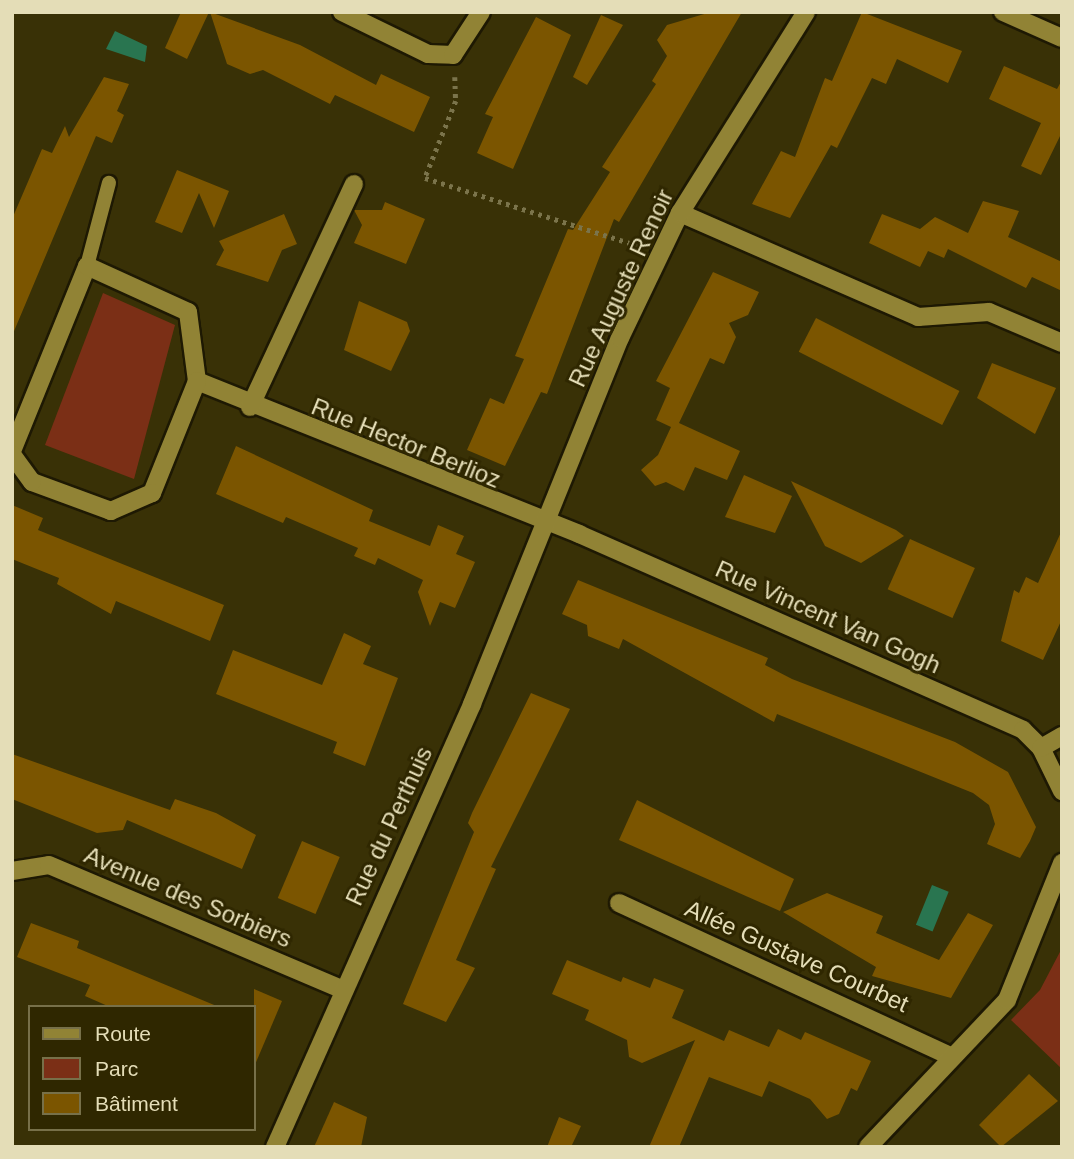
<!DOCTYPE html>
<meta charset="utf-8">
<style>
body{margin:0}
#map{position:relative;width:1074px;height:1159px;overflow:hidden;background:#393106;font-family:Arial,sans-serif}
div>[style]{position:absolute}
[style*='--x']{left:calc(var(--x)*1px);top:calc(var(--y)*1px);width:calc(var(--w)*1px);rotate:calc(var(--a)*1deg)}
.green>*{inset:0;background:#7b2f16}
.water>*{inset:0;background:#297550;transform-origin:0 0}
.building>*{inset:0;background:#7b5500;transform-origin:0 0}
.path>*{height:4.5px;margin-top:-2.25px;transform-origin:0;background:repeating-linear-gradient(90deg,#7b744b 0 3.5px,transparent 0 8.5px)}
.roads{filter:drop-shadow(2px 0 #1e1903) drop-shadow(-2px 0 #1e1903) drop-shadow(0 2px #1e1903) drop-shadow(0 -2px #1e1903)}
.lane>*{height:14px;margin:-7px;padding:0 7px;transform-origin:7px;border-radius:7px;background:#918335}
.street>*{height:18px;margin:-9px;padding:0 9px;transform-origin:9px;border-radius:9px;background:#918335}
span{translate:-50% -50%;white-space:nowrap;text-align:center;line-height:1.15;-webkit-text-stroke:6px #2f2700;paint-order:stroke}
.street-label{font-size:24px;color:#e4ddb7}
.frame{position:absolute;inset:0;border:14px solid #e4ddb7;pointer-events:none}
.legend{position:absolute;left:28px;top:1005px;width:228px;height:126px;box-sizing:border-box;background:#2f2700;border:2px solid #777049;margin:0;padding:9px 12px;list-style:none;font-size:21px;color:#e4ddb7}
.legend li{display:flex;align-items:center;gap:14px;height:35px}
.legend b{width:35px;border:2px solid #777049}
</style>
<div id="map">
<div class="green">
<div style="clip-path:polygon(103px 293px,175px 325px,134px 479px,45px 445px)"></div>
<div style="clip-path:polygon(1062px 948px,1062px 1069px,1011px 1020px,1040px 990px)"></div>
</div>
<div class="water">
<div style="clip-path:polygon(115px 31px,147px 46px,145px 62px,106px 49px)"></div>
<div style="left:932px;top:885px;width:18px;height:43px;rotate:22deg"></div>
</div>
<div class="building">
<div style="clip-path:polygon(181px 12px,209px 12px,187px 59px,165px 48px)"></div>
<div style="clip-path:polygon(210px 12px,300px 45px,376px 85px,381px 74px,430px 97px,414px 132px,335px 95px,330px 104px,263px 70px,250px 74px,227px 64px)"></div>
<div style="clip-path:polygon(711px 12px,742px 12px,619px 222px,614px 219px,547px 394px,541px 392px,505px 466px,467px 450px,490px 398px,504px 404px,524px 359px,515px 356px,568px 229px,573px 230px,610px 172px,602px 167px,656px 84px,652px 81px,667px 56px,657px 40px,667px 25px)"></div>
<div style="clip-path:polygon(862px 12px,962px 51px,948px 83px,897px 59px,886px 84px,872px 78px,837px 148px,831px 145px,790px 218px,752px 204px,781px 151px,795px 157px,825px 78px,832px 81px)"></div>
<div style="clip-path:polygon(601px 15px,623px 25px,587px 85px,573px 77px)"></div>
<div style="clip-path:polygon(536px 17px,571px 35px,513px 169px,477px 153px,493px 117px,485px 114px)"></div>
<div style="clip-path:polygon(1004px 66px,1057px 89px,1062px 80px,1062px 132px,1041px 175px,1021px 166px,1041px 123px,989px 99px)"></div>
<div style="clip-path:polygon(104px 77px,129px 84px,117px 111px,124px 115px,112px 143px,96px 136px,12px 336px,12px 219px,42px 149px,52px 153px,65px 126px,69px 137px)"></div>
<div style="clip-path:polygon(177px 170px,229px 191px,214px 228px,199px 193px,182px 233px,155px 222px)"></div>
<div style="clip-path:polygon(983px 201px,1019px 211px,1008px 237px,1062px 262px,1062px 291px,1032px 277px,1026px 288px,948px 249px,944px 258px,928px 251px,920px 267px,869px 243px,882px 214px,920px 229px,935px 217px,968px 233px)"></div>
<div style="clip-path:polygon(385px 202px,425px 219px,406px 264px,354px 243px,362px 225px,354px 210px,382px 210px)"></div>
<div style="clip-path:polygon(284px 214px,297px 244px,282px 250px,268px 282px,216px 265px,224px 250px,219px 241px)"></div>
<div style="clip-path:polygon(713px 272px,759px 292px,748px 315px,729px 323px,736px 337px,724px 364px,710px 358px,679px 423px,740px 451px,727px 480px,695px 467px,684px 491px,666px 482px,655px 486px,641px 470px,658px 455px,671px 427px,656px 420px,670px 388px,656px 381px)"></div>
<div style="clip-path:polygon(359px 301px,407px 322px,410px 331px,391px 371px,344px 350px)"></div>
<div style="left:816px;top:318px;width:161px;height:38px;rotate:27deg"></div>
<div style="clip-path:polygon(992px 363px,1056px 388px,1035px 434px,977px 398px)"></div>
<div style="clip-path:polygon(236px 446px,373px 510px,369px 521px,430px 546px,438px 525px,464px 536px,456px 554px,475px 562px,455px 608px,440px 602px,430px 626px,418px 592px,423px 580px,378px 558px,375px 565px,354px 556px,358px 548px,286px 517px,283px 523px,216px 494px)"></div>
<div style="clip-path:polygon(744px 475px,792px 496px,775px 533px,725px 517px)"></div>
<div style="clip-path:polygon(791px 481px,896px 530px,904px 536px,861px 563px,825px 546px)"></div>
<div style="clip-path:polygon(12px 505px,43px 518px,38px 530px,224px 605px,210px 641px,116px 601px,111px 614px,57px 584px,59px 578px,12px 559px)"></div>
<div style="clip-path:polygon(1062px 530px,1062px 619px,1043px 660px,1001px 641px,1014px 590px,1019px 593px,1026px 577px,1038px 583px)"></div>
<div style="left:910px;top:539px;width:71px;height:55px;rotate:24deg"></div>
<div style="clip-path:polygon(578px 580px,768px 658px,765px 665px,792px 679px,955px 742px,1008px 772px,1036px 827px,1030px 841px,1020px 858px,987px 844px,995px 824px,989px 805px,973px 793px,777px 714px,774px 722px,623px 639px,619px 649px,588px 636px,587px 625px,562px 614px)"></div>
<div style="clip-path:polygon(344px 633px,371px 646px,363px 664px,398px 678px,365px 766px,333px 753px,337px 742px,216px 694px,233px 650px,322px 685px)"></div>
<div style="clip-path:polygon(531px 693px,570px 709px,491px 867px,496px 869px,456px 960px,475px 968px,446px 1022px,403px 1004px,474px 832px,468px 823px,472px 813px)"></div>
<div style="clip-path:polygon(12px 754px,170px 810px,175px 799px,216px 813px,256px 835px,242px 869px,127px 820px,123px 830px,97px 833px,12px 799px)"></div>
<div style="clip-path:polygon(637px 800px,794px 879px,780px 911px,619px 840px)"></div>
<div style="left:302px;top:841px;width:41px;height:62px;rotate:23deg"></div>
<div style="clip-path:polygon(827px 893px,883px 916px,876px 933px,939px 960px,968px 913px,993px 925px,951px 998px,872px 976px,876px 967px,783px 912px)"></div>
<div style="clip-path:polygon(31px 923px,79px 941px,77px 948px,219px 1007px,110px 1007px,85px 996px,90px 985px,17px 957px)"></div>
<div style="clip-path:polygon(567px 960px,621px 982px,623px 977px,650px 988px,654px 978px,684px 990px,672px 1018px,724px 1041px,729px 1030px,769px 1047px,778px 1029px,801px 1040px,805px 1032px,871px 1061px,857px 1091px,851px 1088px,839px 1114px,827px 1119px,810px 1099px,769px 1081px,762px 1097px,709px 1077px,679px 1147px,649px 1147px,695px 1040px,642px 1063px,629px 1057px,627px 1040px,585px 1020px,589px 1010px,552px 994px)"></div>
<div style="clip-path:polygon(254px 989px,282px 1001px,254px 1067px)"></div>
<div style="clip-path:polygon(1029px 1074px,1058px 1101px,1001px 1147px,979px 1125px)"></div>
<div style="clip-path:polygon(334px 1102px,367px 1117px,361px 1147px,314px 1147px)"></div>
<div style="clip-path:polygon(559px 1117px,581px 1126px,571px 1147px,547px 1147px)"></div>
</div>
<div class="path">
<div style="--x:455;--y:77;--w:24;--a:88"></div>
<div style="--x:456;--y:101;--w:83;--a:111.9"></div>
<div style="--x:425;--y:178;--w:225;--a:17.6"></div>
</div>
<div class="roads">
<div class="lane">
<div style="--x:87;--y:266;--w:86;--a:-75.2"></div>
</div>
<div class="street">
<div style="--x:342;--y:12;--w:96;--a:26"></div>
<div style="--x:428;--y:54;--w:25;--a:2"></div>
<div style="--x:453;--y:55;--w:51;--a:-56.9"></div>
<div style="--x:1003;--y:12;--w:64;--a:23.8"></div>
<div style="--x:680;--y:213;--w:260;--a:23.6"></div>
<div style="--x:918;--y:317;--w:71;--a:-4"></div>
<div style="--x:989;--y:312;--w:79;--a:23"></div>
<div style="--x:197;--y:381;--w:412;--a:21.8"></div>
<div style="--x:579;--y:534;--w:485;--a:23.8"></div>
<div style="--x:1023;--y:730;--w:25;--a:45"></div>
<div style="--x:1041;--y:748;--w:48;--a:64"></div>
<div style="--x:250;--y:407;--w:246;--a:-65"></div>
<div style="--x:12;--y:451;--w:200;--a:-67.9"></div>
<div style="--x:87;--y:266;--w:111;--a:24.5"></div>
<div style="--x:188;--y:312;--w:70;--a:82.6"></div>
<div style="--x:197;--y:381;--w:121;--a:111.9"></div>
<div style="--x:152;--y:493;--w:45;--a:156.3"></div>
<div style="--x:111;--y:511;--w:84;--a:-159.8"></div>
<div style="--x:32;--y:482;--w:34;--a:-126"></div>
<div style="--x:1041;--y:748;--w:24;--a:-30"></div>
<div style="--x:12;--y:871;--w:37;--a:-9"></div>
<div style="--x:49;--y:865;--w:319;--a:23"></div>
<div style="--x:619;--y:903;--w:367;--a:24.8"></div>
<div style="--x:275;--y:1147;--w:485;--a:-66"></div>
<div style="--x:472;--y:704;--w:395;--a:-68"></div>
<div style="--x:620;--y:338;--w:139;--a:-64.4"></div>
<div style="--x:680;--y:213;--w:237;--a:-57.9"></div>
<div style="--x:868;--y:1147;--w:202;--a:-46.6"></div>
<div style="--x:1007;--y:1000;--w:148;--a:-68.1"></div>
</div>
</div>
<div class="street-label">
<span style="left:621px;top:288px;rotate:-65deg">Rue Auguste Renoir</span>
<span style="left:406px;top:443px;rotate:22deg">Rue Hector Berlioz</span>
<span style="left:828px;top:617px;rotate:24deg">Rue Vincent Van Gogh</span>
<span style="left:389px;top:826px;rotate:-65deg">Rue du Perthuis</span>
<span style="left:188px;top:897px;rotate:23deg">Avenue des Sorbiers</span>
<span style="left:797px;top:956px;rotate:24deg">Allée Gustave Courbet</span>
</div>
<div class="frame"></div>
<ul class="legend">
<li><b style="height:9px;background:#918335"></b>Route</li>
<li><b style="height:19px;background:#7b2f16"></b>Parc</li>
<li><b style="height:19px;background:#7b5500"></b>Bâtiment</li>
</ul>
</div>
